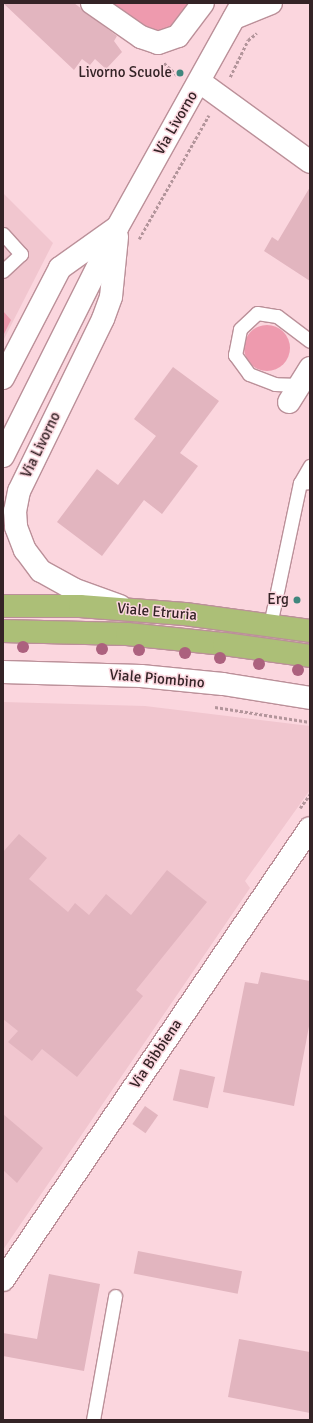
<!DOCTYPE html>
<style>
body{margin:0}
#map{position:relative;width:313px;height:1423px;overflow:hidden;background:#fbd6de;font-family:Signika,sans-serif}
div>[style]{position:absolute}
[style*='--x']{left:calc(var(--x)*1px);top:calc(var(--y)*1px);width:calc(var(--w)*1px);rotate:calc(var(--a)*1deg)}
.built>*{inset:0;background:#f1c6cf}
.green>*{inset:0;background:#ee9aae}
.round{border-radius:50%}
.building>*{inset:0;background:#e2b5bf;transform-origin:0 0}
.path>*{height:2.5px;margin-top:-1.25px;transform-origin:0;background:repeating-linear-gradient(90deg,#b3959b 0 3px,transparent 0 5px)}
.roads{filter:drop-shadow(1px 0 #bb9099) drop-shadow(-1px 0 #bb9099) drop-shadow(0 1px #bb9099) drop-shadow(0 -1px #bb9099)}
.service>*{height:13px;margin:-6.5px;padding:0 6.5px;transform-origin:6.5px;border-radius:6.5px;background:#fff}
.minor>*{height:22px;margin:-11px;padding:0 11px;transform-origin:11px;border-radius:11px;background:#fff}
.tertiary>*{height:22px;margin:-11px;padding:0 11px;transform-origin:11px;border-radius:11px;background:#fff}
.primary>*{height:22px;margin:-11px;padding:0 11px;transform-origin:11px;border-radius:11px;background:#acbf77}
.trees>*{width:12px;height:12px;margin:-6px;border-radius:50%;background:#ac617e}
.dots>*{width:11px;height:11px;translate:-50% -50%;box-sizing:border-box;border:2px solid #fbd6de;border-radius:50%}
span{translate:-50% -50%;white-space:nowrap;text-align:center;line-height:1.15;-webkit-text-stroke:3px #fbd6de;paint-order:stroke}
.poi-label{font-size:15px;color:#342326}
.right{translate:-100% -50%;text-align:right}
.street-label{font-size:15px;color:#342326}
.frame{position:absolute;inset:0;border:4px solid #342326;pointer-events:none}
</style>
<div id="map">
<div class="built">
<div style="clip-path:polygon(3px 193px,53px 243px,3px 341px)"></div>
<div style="clip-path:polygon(3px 702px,145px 706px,310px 726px,310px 790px,245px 881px,250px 888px,3px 1250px)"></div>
</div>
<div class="green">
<div style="clip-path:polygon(104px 3px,189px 3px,172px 29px,150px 34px)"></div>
<div style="clip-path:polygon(3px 311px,11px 320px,3px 336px)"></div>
<div class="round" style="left:244px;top:325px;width:46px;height:46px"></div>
</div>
<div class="building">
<div style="clip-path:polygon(3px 3px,74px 3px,117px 36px,114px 41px,122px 52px,106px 69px,95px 59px,90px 65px,82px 59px,74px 70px)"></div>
<div style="clip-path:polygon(310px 187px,310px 281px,264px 251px,272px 237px,278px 241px)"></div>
<div style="clip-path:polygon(173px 367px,219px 401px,180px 453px,198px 466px,162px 514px,144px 500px,102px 556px,57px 522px,97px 469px,118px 485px,156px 436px,134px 419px)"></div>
<div style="clip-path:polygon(19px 834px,47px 858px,29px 879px,68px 912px,75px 903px,89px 915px,106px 894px,131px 915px,167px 870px,207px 902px,136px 990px,143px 996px,77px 1077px,42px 1049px,32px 1061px,8px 1042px,18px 1031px,3px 1019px,3px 852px)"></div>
<div style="clip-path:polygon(261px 972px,310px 981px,310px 1021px,294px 1106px,223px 1092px,245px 982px,258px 984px)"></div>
<div style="left:180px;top:1069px;width:36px;height:32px;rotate:13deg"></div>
<div style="left:145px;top:1106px;width:16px;height:22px;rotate:35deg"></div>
<div style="clip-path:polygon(3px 1114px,43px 1148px,17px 1183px,3px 1170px)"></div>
<div style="left:138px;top:1251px;width:106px;height:23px;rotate:11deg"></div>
<div style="clip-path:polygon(49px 1274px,100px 1284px,84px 1371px,3px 1356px,3px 1333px,37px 1339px)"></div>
<div style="clip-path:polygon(239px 1339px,310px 1352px,310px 1413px,228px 1397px)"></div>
</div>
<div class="path">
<div style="--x:164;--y:63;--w:18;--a:43"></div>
<div style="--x:230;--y:77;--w:41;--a:-64.1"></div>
<div style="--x:248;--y:40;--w:11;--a:-38"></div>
<div style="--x:139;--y:239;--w:142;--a:-60.6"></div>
<div style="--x:215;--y:707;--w:96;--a:9"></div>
<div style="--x:300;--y:808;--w:17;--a:-54"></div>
</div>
<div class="roads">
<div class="service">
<div style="--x:3;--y:234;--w:27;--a:48"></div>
<div style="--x:21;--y:254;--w:25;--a:137"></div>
<div style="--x:300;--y:385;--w:25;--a:-178"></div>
<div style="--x:275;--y:384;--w:28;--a:-159"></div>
<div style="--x:249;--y:374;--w:24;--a:-126"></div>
<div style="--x:235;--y:355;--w:26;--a:-79"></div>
<div style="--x:240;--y:329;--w:23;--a:-43"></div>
<div style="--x:257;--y:313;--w:20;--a:9"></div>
<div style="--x:277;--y:316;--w:41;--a:37.1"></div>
<div style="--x:300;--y:483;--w:20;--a:-60"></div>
<div style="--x:270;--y:625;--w:145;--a:-78.1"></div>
<div style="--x:300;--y:483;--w:10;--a:-6"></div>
<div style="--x:93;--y:1420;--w:126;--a:-79.9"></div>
</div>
<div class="minor">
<div style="--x:92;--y:3;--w:60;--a:34.8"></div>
<div style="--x:141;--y:37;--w:18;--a:19"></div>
<div style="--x:158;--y:43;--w:21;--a:-19"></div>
<div style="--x:178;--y:36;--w:41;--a:-52.9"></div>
<div style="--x:234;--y:18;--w:40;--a:-22"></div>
<div style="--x:200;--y:82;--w:136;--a:36"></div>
<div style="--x:289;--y:402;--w:40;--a:-58"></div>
<div style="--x:3;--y:1280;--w:546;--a:-55.82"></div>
</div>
<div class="tertiary">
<div style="--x:117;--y:237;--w:60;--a:95.7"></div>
<div style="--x:111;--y:297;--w:23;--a:110"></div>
<div style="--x:103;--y:319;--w:191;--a:116"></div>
<div style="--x:19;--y:491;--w:20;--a:101"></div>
<div style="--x:15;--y:511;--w:16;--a:86"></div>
<div style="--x:16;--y:527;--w:25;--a:69"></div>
<div style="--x:25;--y:550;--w:26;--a:53"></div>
<div style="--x:41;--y:571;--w:37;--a:29"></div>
<div style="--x:73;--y:589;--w:50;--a:19.9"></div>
<div style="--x:3;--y:378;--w:124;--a:-62.6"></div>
<div style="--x:60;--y:268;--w:69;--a:-35.5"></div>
<div style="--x:3;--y:456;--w:255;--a:-63.4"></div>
<div style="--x:117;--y:228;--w:257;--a:-60.9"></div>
<div style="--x:3;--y:672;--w:138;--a:1.7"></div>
<div style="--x:141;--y:676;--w:82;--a:5.6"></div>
<div style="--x:223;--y:684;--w:88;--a:9.1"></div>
</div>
<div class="primary">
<div style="--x:3;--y:606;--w:77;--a:0"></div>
<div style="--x:80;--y:606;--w:105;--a:4.4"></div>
<div style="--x:185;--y:614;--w:126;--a:7.7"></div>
<div style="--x:3;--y:631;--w:124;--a:1.4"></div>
<div style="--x:127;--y:634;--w:98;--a:5.9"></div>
<div style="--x:224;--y:644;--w:87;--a:7.9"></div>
</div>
</div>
<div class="trees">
<div style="left:23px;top:647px"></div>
<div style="left:102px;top:649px"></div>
<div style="left:139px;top:650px"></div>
<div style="left:185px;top:653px"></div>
<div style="left:220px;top:658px"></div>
<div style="left:259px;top:664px"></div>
<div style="left:298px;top:670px"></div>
</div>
<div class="dots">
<div style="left:180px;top:73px;background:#40867d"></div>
<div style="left:297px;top:600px;background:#40867d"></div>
</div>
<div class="poi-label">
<span class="right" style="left:172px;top:73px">Livorno Scuole</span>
<span class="right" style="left:289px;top:600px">Erg</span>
</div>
<div class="street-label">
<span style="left:176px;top:123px;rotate:-60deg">Via Livorno</span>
<span style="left:41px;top:445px;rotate:-64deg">Via Livorno</span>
<span style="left:157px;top:612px;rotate:5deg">Viale Etruria</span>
<span style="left:157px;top:679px;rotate:5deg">Viale Piombino</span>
<span style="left:156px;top:1054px;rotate:-56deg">Via Bibbiena</span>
</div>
<div class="frame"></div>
</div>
